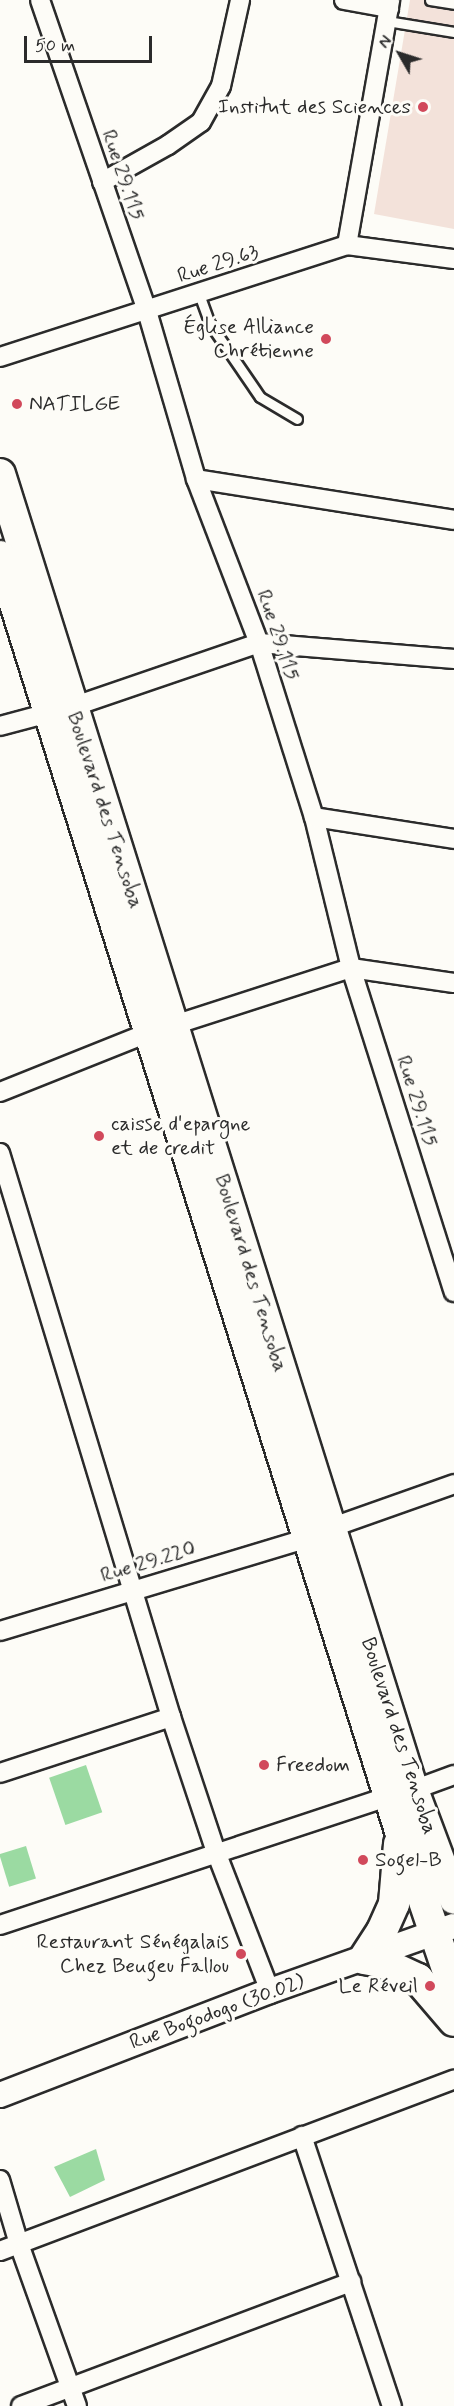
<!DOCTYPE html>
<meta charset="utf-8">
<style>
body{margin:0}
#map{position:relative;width:454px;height:2406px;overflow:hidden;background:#fdfcf7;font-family:Mynerve,sans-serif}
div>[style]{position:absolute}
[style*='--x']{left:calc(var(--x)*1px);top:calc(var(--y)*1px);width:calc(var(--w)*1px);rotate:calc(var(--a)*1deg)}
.built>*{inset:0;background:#f3e2da}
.green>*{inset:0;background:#9bdaa2;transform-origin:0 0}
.roads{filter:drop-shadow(2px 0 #2b2b2b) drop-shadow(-2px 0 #2b2b2b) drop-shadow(0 2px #2b2b2b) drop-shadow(0 -2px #2b2b2b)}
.service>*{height:9px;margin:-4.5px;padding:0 4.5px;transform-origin:4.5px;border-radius:4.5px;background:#fdfcf7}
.minor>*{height:18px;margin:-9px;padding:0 9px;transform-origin:9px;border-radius:9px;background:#fdfcf7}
.tertiary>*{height:24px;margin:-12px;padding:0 12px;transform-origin:12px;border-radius:12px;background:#fdfcf7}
.primary>*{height:30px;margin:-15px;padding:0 15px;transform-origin:15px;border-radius:15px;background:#fdfcf7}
.dots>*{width:16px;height:16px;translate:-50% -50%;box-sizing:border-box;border:3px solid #fdfcf7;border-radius:50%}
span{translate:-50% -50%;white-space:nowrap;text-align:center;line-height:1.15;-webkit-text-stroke:6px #fdfcf7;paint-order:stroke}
.poi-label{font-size:21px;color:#2b2b2b}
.right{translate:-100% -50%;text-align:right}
.left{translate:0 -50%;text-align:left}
.street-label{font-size:21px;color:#2b2b2b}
.north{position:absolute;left:370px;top:24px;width:60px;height:60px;-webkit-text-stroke:4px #fdfcf7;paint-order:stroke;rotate:309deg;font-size:16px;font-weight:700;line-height:24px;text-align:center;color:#2b2b2b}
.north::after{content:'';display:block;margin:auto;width:21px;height:27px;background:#2b2b2b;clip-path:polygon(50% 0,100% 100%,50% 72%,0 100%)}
.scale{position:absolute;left:24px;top:36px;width:128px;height:27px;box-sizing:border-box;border:3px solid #2b2b2b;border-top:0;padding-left:8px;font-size:18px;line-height:21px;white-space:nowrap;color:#2b2b2b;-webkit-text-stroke:4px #fdfcf7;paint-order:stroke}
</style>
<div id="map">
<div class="built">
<div style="clip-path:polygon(410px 0,454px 0,454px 229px,374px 214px)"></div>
</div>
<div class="green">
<div style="left:86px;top:1765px;width:50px;height:39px;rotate:71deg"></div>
<div style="left:26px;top:1846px;width:34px;height:28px;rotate:73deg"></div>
<div style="clip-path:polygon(96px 2149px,105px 2180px,70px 2197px,54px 2167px)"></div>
</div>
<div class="roads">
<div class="service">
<div style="--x:430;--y:0;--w:24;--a:9"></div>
<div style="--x:387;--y:21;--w:68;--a:9.3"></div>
<div style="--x:199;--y:294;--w:32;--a:70"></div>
<div style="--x:210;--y:324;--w:88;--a:55.6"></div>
<div style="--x:260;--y:397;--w:43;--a:30.7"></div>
</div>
<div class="minor">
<div style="--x:40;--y:0;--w:329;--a:71"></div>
<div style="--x:147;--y:311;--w:175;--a:73.7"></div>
<div style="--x:196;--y:479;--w:176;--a:69"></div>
<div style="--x:259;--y:643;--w:182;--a:72.5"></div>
<div style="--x:314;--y:817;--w:155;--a:76.2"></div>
<div style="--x:351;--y:968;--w:340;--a:72.4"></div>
<div style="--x:344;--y:0;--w:46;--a:10.1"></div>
<div style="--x:102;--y:182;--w:76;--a:-29.3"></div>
<div style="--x:168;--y:145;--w:40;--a:-34.9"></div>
<div style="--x:201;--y:122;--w:41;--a:-60.9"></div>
<div style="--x:221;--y:86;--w:88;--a:-77.5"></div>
<div style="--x:347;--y:245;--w:249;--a:-80"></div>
<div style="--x:0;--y:357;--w:365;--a:-17.9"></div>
<div style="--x:347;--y:245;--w:108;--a:7.5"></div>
<div style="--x:196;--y:479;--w:261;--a:9"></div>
<div style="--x:72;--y:707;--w:198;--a:-18.9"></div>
<div style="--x:259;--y:643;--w:196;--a:4.7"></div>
<div style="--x:0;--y:726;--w:51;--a:-14.9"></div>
<div style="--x:314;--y:817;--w:142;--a:8.9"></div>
<div style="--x:174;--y:1025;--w:186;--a:-17.9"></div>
<div style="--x:351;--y:968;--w:104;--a:8.3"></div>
<div style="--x:0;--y:1092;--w:162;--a:-21.8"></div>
<div style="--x:0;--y:1153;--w:589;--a:73.13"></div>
<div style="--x:171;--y:1717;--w:142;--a:71.6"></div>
<div style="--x:216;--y:1852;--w:149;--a:68.8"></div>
<div style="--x:330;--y:1528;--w:132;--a:-19.5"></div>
<div style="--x:0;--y:1631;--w:323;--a:-16.8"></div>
<div style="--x:0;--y:1773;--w:180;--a:-18.1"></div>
<div style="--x:413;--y:1790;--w:44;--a:-20.1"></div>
<div style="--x:0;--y:1925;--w:412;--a:-18.3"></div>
<div style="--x:302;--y:2136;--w:285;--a:71.6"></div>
<div style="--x:0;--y:2180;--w:67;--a:73.5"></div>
<div style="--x:19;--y:2244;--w:172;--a:70.3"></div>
<div style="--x:0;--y:2251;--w:485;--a:-20.7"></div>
<div style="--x:21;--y:2406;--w:353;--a:-20.6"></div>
</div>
<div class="tertiary">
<div style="--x:0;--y:2095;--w:289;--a:-21.1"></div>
<div style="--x:270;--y:1991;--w:195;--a:-19.5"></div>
</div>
<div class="primary">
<div style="--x:0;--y:474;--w:1379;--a:72.58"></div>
<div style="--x:413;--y:1790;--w:116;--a:69.4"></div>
<div style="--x:0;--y:556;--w:1336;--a:72.58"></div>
<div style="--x:400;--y:1831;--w:168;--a:71.2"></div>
<div style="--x:399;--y:1844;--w:60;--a:94.8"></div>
<div style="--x:394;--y:1904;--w:30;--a:114"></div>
<div style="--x:382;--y:1931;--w:33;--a:123"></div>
<div style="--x:364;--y:1959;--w:17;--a:10"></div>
<div style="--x:381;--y:1962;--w:41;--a:24.7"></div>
<div style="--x:418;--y:1979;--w:55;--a:49.4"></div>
</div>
</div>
<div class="dots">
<div style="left:423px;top:107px;background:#d1495b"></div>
<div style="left:326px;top:339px;background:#d1495b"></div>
<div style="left:17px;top:404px;background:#d1495b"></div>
<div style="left:99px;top:1136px;background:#d1495b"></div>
<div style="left:264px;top:1765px;background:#d1495b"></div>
<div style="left:363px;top:1860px;background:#d1495b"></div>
<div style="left:241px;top:1954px;background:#d1495b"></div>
<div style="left:430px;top:1986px;background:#d1495b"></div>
</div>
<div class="poi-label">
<span class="right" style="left:411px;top:107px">Institut des Sciences</span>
<span class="right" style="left:314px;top:339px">Église Alliance<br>Chrétienne</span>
<span class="left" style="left:29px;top:404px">NATILGE</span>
<span class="left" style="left:111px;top:1136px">caisse d'epargne<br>et de credit</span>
<span class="left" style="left:276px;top:1765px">Freedom</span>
<span class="left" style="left:375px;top:1860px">Sogel-B</span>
<span class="right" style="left:229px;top:1954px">Restaurant Sénégalais<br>Chez Beugeu Fallou</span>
<span class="right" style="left:418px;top:1986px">Le Réveil</span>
</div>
<div class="street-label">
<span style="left:123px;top:175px;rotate:71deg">Rue 29.115</span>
<span style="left:218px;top:264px;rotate:-18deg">Rue 29.63</span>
<span style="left:278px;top:635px;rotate:71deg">Rue 29.115</span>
<span style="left:105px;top:810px;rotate:72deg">Boulevard des Tensoba</span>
<span style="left:417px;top:1101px;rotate:72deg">Rue 29.115</span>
<span style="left:251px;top:1273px;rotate:73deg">Boulevard des Tensoba</span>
<span style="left:148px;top:1562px;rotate:-17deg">Rue 29.220</span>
<span style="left:399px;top:1736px;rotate:72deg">Boulevard des Tensoba</span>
<span style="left:217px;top:2012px;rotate:-20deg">Rue Bogodogo (30.02)</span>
</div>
<div class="north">N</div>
<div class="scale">50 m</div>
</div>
